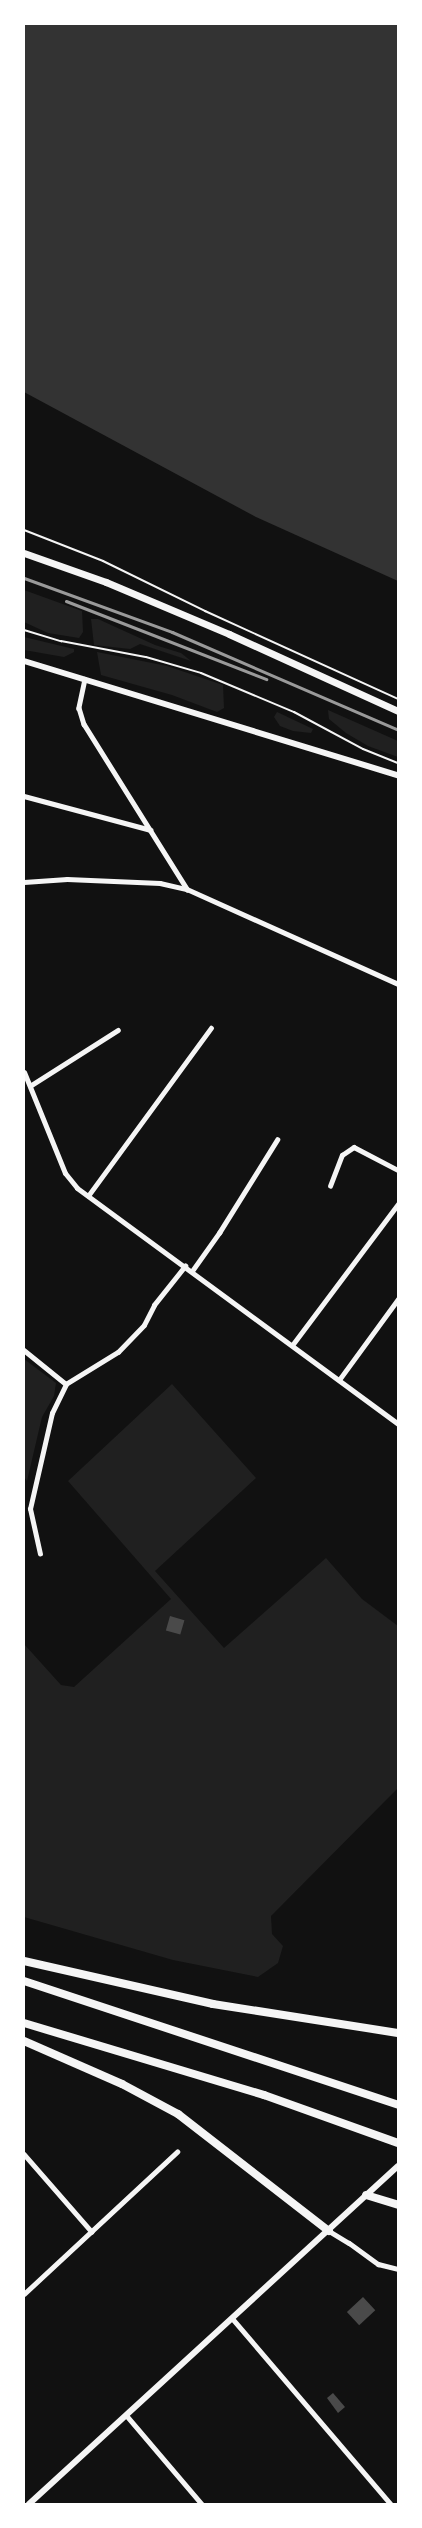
<!DOCTYPE html>
<style>
body{margin:0}
#map{position:relative;width:422px;height:2528px;overflow:hidden;background:#111;font-family:Poppins,sans-serif}
div>[style]{position:absolute}
[style*='--x']{left:calc(var(--x)*1px);top:calc(var(--y)*1px);width:calc(var(--w)*1px);rotate:calc(var(--a)*1deg)}
.green>*{inset:0;background:#202020}
.water>*{inset:0;background:#333}
.building>*{inset:0;background:#4a4a4a;transform-origin:0 0}
.path>*{height:2px;margin:-1px;padding:0 1px;transform-origin:1px;border-radius:1px;background:#f5f5f5}
.minor>*{height:4.5px;margin:-2.25px;padding:0 2.25px;transform-origin:2.25px;border-radius:2.25px;background:#f5f5f5}
.tertiary>*{height:5px;margin:-2.5px;padding:0 2.5px;transform-origin:2.5px;border-radius:2.5px;background:#f5f5f5}
.secondary>*{height:6px;margin:-3px;padding:0 3px;transform-origin:3px;border-radius:3px;background:#f5f5f5}
.primary>*{height:7px;margin:-3.5px;padding:0 3.5px;transform-origin:3.5px;border-radius:3.5px;background:#f5f5f5}
.motorway>*{height:8px;margin:-4px;padding:0 4px;transform-origin:4px;border-radius:4px;background:#f5f5f5}
.rail>*{height:3px;margin:-1.5px;padding:0 1.5px;transform-origin:1.5px;border-radius:1.5px;background:#9a9a9a}
span{translate:-50% -50%;white-space:nowrap;text-align:center;line-height:1.15;-webkit-text-stroke:4.5px #fff;paint-order:stroke}
.frame{position:absolute;inset:0;border:25px solid #fff;pointer-events:none}
</style>
<div id="map">
<div class="green">
<div style="clip-path:polygon(24px 590px,82px 611px,83px 632px,79px 638px,48px 633px,24px 622px)"></div>
<div style="clip-path:polygon(91px 619px,98px 619px,155px 645px,181px 653px,191px 661px,140px 644px,130px 649px,94px 645px)"></div>
<div style="clip-path:polygon(24px 637px,74px 649px,74px 652px,64px 657px,24px 650px)"></div>
<div style="clip-path:polygon(97px 652px,167px 666px,223px 685px,224px 708px,217px 712px,172px 695px,101px 675px)"></div>
<div style="clip-path:polygon(328px 710px,398px 741px,398px 757px,368px 746px,346px 733px,329px 719px)"></div>
<div style="clip-path:polygon(277px 712px,313px 729px,311px 733px,293px 731px,280px 726px,274px 717px)"></div>
<div style="clip-path:polygon(24px 1359px,56px 1383px,54px 1396px,42px 1417px,27px 1481px,24px 1477px)"></div>
<div style="clip-path:polygon(172px 1384px,256px 1478px,155px 1571px,224px 1648px,326px 1558px,362px 1599px,398px 1626px,398px 1788px,271px 1916px,272px 1934px,283px 1946px,278px 1963px,258px 1977px,173px 1960px,24px 1917px,24px 1644px,61px 1685px,74px 1687px,171px 1599px,68px 1481px)"></div>
</div>
<div class="water">
<div style="clip-path:polygon(24px 24px,398px 24px,398px 581px,256px 517px,24px 392px)"></div>
</div>
<div class="building">
<div style="left:170px;top:1616px;width:15px;height:15px;rotate:16deg"></div>
<div style="left:363px;top:2297px;width:18px;height:22px;rotate:47deg"></div>
<div style="clip-path:polygon(333px 2393px,345px 2407px,338px 2413px,327px 2398px)"></div>
</div>
<div class="path">
<div style="--x:24;--y:530;--w:85;--a:21.4"></div>
<div style="--x:103;--y:561;--w:114;--a:26.1"></div>
<div style="--x:205;--y:611;--w:212;--a:24.5"></div>
<div style="--x:24;--y:630;--w:39;--a:17"></div>
<div style="--x:61;--y:641;--w:86;--a:10.7"></div>
<div style="--x:146;--y:657;--w:57;--a:16.2"></div>
<div style="--x:201;--y:673;--w:101;--a:22.8"></div>
<div style="--x:294;--y:712;--w:78;--a:28.2"></div>
<div style="--x:363;--y:749;--w:38;--a:22"></div>
</div>
<div class="minor">
<div style="--x:85;--y:679;--w:30;--a:102"></div>
<div style="--x:79;--y:708;--w:17;--a:73"></div>
<div style="--x:84;--y:724;--w:195;--a:58"></div>
<div style="--x:24;--y:796;--w:131;--a:15"></div>
<div style="--x:24;--y:882;--w:43;--a:-4"></div>
<div style="--x:67;--y:879;--w:93;--a:2.5"></div>
<div style="--x:160;--y:883;--w:28;--a:13"></div>
<div style="--x:187;--y:889;--w:231;--a:24.2"></div>
<div style="--x:30;--y:1086;--w:104;--a:-32.5"></div>
<div style="--x:330;--y:1186;--w:33;--a:-69"></div>
<div style="--x:342;--y:1155;--w:14;--a:-34"></div>
<div style="--x:354;--y:1147;--w:50;--a:27.6"></div>
<div style="--x:88;--y:1196;--w:208;--a:-53.8"></div>
<div style="--x:192;--y:1271;--w:47;--a:-54.6"></div>
<div style="--x:219;--y:1233;--w:110;--a:-58.1"></div>
<div style="--x:293;--y:1344;--w:175;--a:-53.1"></div>
<div style="--x:24;--y:1350;--w:54;--a:39"></div>
<div style="--x:339;--y:1380;--w:100;--a:-53.9"></div>
<div style="--x:40;--y:1554;--w:46;--a:-102.5"></div>
<div style="--x:30;--y:1509;--w:98;--a:-77.1"></div>
<div style="--x:52;--y:1413;--w:32;--a:-64"></div>
<div style="--x:66;--y:1384;--w:61;--a:-31.6"></div>
<div style="--x:118;--y:1352;--w:37;--a:-46"></div>
<div style="--x:144;--y:1325;--w:22;--a:-63"></div>
<div style="--x:154;--y:1305;--w:50;--a:-51.5"></div>
<div style="--x:24;--y:2154;--w:103;--a:48.9"></div>
<div style="--x:329;--y:2231;--w:23;--a:31"></div>
<div style="--x:24;--y:2294;--w:209;--a:-42.9"></div>
<div style="--x:232;--y:2318;--w:245;--a:49.5"></div>
<div style="--x:127;--y:2416;--w:116;--a:49.6"></div>
</div>
<div class="tertiary">
<div style="--x:24;--y:1072;--w:109;--a:67.9"></div>
<div style="--x:65;--y:1173;--w:19;--a:51"></div>
<div style="--x:77;--y:1188;--w:398;--a:36.3"></div>
<div style="--x:349;--y:2243;--w:36;--a:36"></div>
<div style="--x:378;--y:2264;--w:21;--a:14"></div>
</div>
<div class="secondary">
<div style="--x:24;--y:661;--w:391;--a:17"></div>
<div style="--x:29;--y:2504;--w:500;--a:-42.49"></div>
</div>
<div class="primary">
<div style="--x:24;--y:553;--w:87;--a:19.5"></div>
<div style="--x:106;--y:582;--w:134;--a:22.9"></div>
<div style="--x:229;--y:634;--w:186;--a:24.5"></div>
</div>
<div class="motorway">
<div style="--x:24;--y:1961;--w:194;--a:12.8"></div>
<div style="--x:213;--y:2004;--w:187;--a:8.9"></div>
<div style="--x:24;--y:1981;--w:394;--a:18.3"></div>
<div style="--x:24;--y:2023;--w:251;--a:16.7"></div>
<div style="--x:264;--y:2095;--w:142;--a:19.7"></div>
<div style="--x:24;--y:2041;--w:107;--a:23.7"></div>
<div style="--x:122;--y:2084;--w:64;--a:28.2"></div>
<div style="--x:178;--y:2114;--w:191;--a:37.8"></div>
<div style="--x:366;--y:2195;--w:34;--a:17"></div>
</div>
<div class="rail">
<div style="--x:24;--y:578;--w:158;--a:20"></div>
<div style="--x:172;--y:632;--w:246;--a:23.4"></div>
<div style="--x:66;--y:601;--w:215;--a:21.3"></div>
</div>
<div class="frame"></div>
</div>
